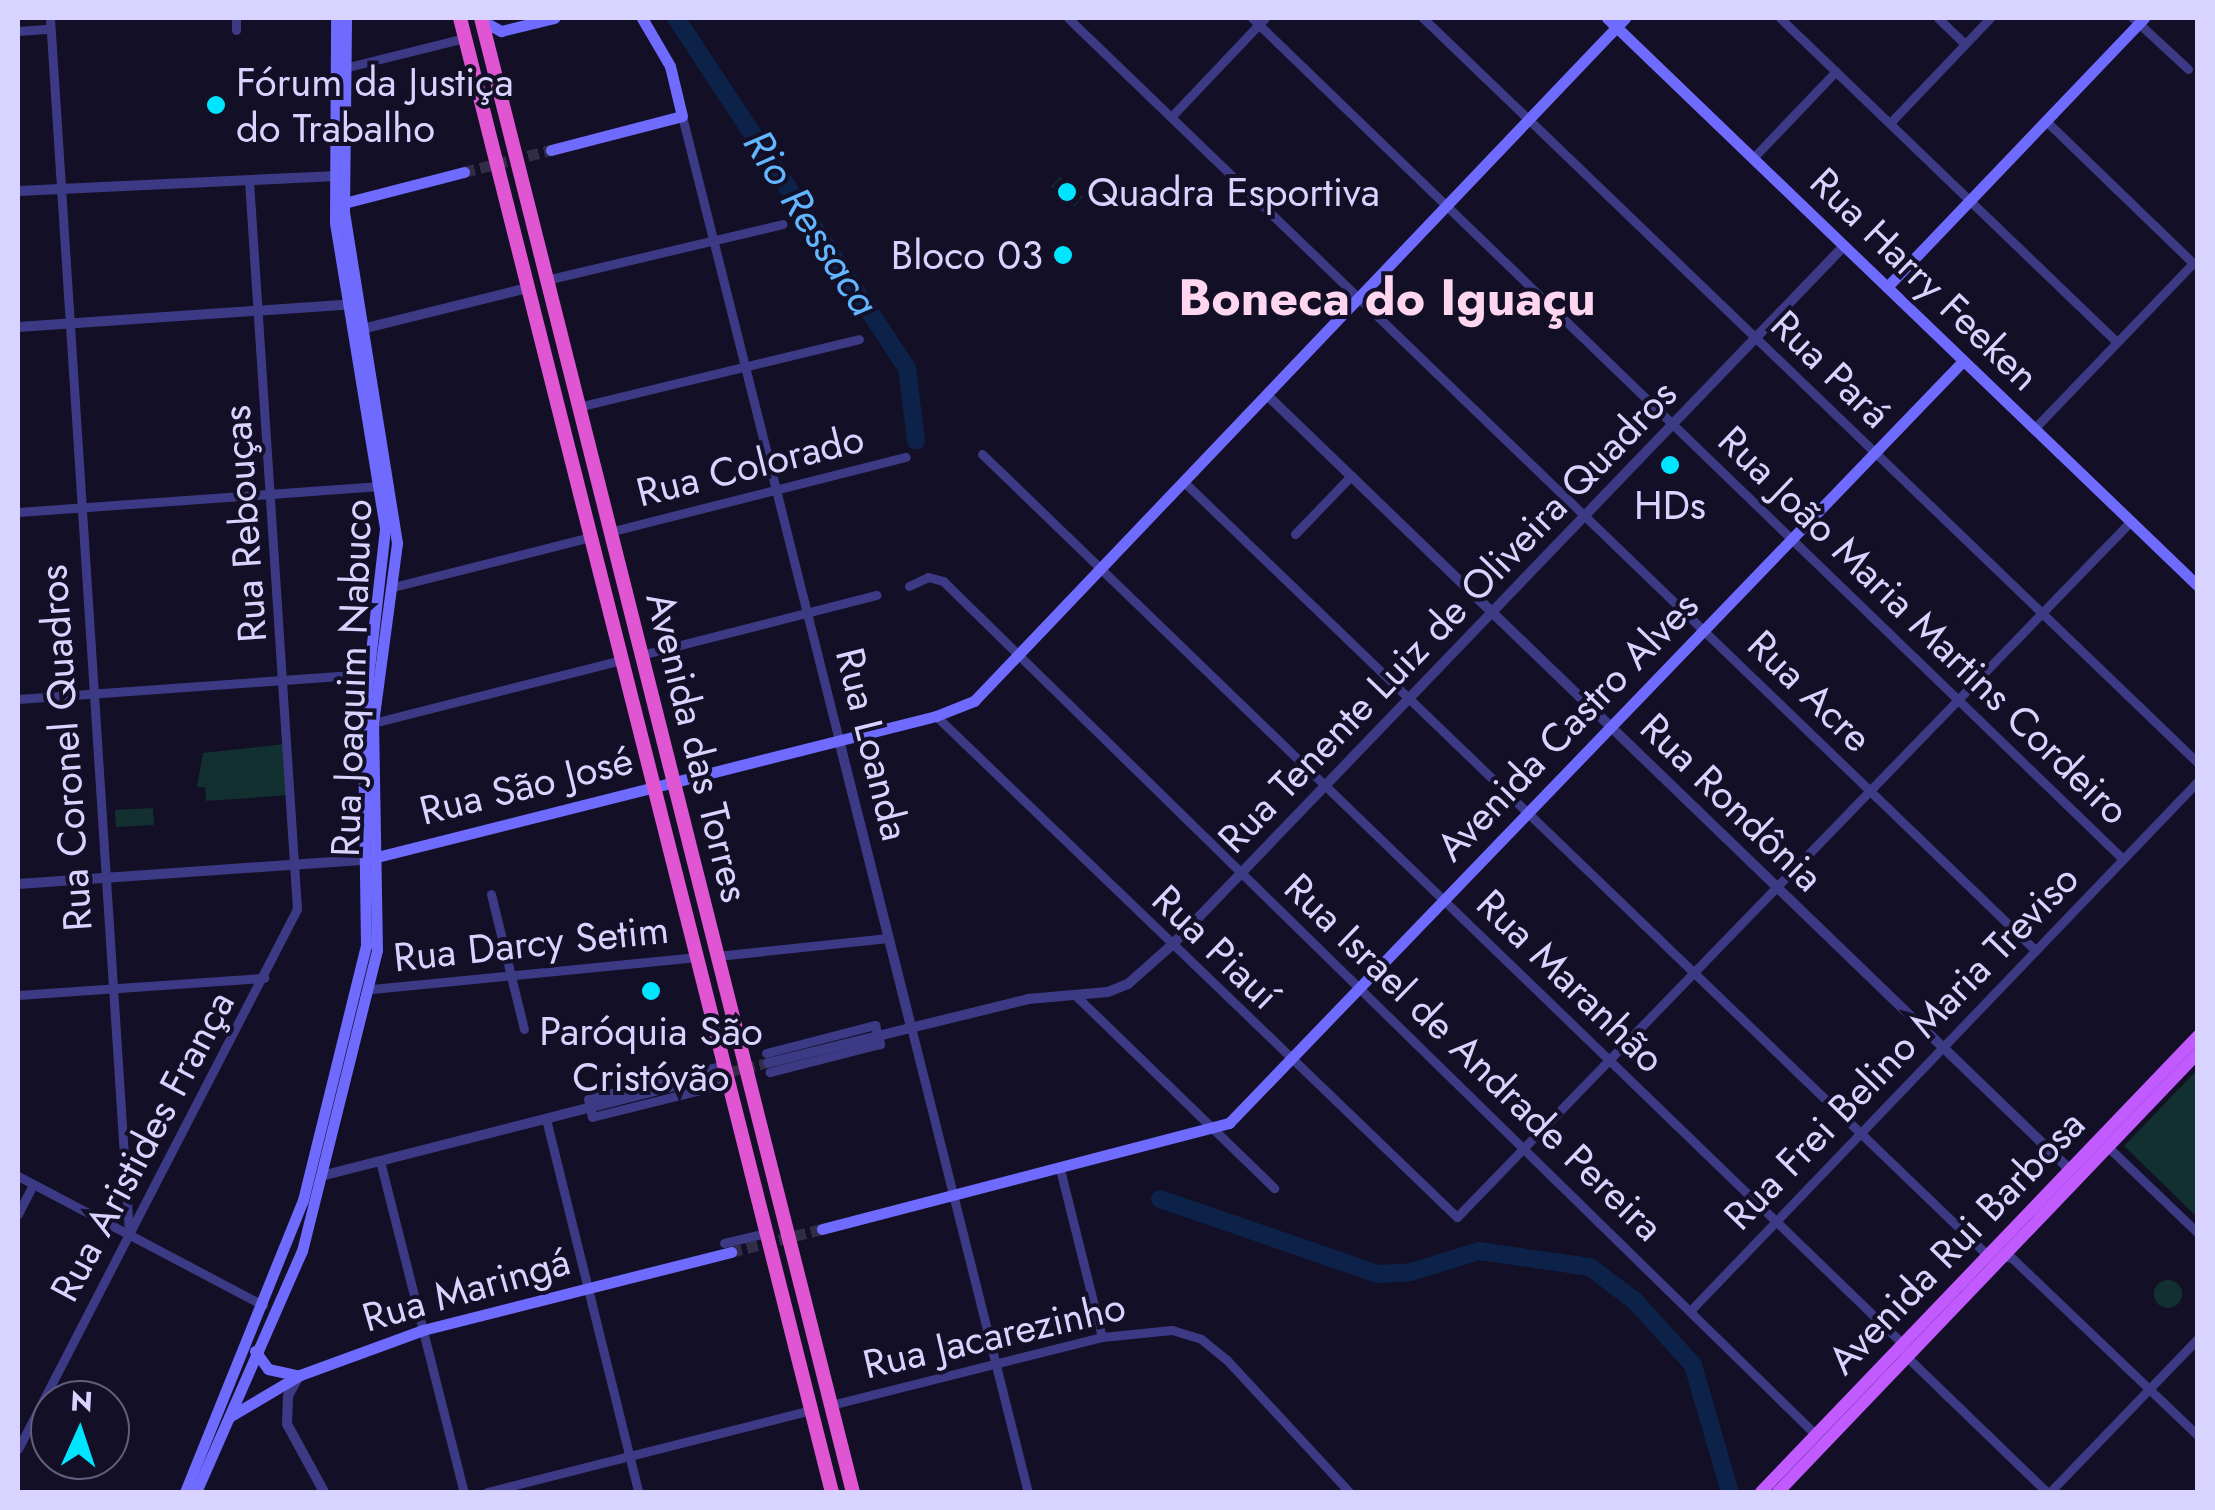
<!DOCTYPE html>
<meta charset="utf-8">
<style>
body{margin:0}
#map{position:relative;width:2215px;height:1510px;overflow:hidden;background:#130f26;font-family:Jost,sans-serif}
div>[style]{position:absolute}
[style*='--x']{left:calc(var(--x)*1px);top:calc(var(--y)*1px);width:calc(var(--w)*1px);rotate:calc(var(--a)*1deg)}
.green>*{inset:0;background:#12302f;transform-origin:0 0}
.round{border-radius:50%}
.river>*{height:18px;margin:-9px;padding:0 9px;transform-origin:9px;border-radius:9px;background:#0c2248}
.tertiary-tunnel>*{height:10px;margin-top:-5px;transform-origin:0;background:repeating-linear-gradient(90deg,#312d47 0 10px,transparent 0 15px)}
.secondary-tunnel>*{height:11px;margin-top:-5.5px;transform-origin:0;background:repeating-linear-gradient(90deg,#312d47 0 11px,transparent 0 16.5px)}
.minor>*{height:9px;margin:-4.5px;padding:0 4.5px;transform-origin:4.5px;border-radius:4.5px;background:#3d3a85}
.tertiary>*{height:10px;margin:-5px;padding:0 5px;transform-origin:5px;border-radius:5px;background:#3d3a85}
.secondary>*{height:11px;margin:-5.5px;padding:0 5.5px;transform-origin:5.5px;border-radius:5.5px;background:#6f6bff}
.primary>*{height:12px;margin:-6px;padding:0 6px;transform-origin:6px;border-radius:6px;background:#c25bff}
.trunk>*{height:14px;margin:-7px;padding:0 7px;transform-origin:7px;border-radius:7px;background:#e055d1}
.dots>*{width:28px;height:28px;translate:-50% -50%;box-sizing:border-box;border:5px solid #130f26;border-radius:50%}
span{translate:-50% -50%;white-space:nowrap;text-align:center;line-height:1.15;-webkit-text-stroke:8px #130f26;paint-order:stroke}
.poi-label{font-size:40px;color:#d9d4ff}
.left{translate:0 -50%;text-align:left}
.right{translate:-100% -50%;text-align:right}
.street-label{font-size:40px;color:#d9d4ff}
.water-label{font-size:42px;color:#62b6ff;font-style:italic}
.district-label{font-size:50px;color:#ffd6f0;font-weight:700}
.frame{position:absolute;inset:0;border:20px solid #d9d4ff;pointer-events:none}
.north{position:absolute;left:30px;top:1380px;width:100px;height:100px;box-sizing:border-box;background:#130f26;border:2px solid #625e7d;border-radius:50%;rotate:3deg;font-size:28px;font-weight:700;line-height:40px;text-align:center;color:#d9d4ff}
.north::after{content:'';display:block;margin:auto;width:35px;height:45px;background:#00e5ff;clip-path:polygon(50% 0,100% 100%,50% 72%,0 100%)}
</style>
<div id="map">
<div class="green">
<div style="left:1060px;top:177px;width:30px;height:13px;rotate:41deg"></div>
<div style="clip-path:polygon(285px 744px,289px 795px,206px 801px,205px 787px,197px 787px,203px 753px)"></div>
<div style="left:153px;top:808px;width:17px;height:38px;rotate:87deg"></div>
<div style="clip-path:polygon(2197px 1070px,2197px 1217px,2124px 1146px)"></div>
<div class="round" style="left:2154px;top:1280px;width:28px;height:28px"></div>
</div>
<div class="river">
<div style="--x:676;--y:18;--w:419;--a:56.6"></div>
<div style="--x:907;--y:368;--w:73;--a:82.9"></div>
<div style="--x:1160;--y:1199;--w:231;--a:19"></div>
<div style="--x:1378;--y:1274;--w:33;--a:-3"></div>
<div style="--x:1411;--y:1272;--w:71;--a:-17.2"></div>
<div style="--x:1479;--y:1251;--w:112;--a:8.2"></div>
<div style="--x:1590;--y:1267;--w:56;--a:37.1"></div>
<div style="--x:1635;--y:1301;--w:86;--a:47.8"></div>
<div style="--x:1693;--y:1365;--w:132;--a:73.8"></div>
</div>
<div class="tertiary-tunnel">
<div style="--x:701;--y:1079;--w:69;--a:-13.4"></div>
</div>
<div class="secondary-tunnel">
<div style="--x:464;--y:172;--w:90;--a:-14.2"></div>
<div style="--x:731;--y:1252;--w:94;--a:-14.2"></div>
</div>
<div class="minor">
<div style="--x:50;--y:18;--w:1217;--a:86.28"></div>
<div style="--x:236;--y:18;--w:12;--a:90"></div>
<div style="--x:1068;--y:18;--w:1343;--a:43.94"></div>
<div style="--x:1252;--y:18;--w:1211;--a:44"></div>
<div style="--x:1423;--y:18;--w:1075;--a:43.87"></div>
<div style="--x:1780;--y:18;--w:467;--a:43.9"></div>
<div style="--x:1938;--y:18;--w:37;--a:44"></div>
<div style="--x:2133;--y:18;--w:75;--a:42.8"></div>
<div style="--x:18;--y:31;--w:31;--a:-4"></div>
<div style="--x:344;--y:68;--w:125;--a:-13.9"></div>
<div style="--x:682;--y:116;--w:643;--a:75.88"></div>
<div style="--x:1171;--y:117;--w:137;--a:-46.5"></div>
<div style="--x:1890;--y:123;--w:145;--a:-46.4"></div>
<div style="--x:1753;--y:158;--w:120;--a:-46.3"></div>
<div style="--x:546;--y:280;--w:243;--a:-13.3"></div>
<div style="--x:578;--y:407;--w:289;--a:-13.6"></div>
<div style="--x:2034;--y:429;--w:230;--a:-46.2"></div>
<div style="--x:2193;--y:263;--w:204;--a:-136"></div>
<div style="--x:982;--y:454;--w:1281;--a:44.02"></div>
<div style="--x:1903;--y:1344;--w:14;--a:73"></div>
<div style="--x:1907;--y:1357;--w:194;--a:44"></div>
<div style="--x:1184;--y:482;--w:1109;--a:43.9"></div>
<div style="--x:1983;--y:1251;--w:30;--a:14"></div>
<div style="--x:2012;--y:1258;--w:257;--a:43.7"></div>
<div style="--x:18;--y:512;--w:363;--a:-4.1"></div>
<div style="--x:609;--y:532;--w:306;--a:-14.2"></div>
<div style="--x:1295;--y:534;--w:81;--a:-46"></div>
<div style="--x:909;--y:586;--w:21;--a:-25"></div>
<div style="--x:928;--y:577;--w:16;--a:15"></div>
<div style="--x:943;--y:581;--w:1221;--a:44.37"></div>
<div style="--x:393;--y:587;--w:204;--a:-14.2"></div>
<div style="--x:641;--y:655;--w:243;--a:-14.3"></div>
<div style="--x:18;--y:699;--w:350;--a:-4.1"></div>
<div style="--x:936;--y:716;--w:723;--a:43.88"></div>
<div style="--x:1457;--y:1217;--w:967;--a:-45.92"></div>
<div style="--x:373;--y:723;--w:257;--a:-14.2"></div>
<div style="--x:491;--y:894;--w:139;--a:76.3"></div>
<div style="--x:717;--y:956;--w:172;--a:-6"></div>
<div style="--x:372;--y:989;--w:327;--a:-5.6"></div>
<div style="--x:1074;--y:994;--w:279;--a:44.1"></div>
<div style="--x:18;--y:995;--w:247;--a:-4"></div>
<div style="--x:911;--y:1027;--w:479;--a:75.9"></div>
<div style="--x:766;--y:1053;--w:113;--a:-14.4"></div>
<div style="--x:875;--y:1025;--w:20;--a:75"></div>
<div style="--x:880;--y:1044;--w:114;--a:165.7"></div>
<div style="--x:724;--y:1065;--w:140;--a:166"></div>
<div style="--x:588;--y:1099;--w:8;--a:76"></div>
<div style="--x:590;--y:1107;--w:10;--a:79"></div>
<div style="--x:592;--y:1117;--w:140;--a:-14"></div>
<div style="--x:546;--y:1119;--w:384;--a:76.1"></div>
<div style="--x:2108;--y:1147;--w:124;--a:43.7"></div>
<div style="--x:380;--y:1161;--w:341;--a:75.8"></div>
<div style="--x:1060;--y:1169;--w:173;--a:76"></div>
<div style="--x:18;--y:1176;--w:277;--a:27.8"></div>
<div style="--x:18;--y:1214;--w:33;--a:-63"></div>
<div style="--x:724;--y:1243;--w:43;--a:-13.4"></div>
<div style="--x:1690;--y:1311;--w:734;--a:-46.21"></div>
<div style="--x:831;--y:1405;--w:279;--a:-14.1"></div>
<div style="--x:1102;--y:1337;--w:70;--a:-5.7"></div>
<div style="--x:1172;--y:1330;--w:30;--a:17"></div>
<div style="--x:1201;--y:1339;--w:32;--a:39"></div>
<div style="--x:1226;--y:1359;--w:181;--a:47.2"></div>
<div style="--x:18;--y:1449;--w:608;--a:-62.68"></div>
<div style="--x:297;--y:909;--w:731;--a:-93.77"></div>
<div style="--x:487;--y:1492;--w:334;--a:-14.2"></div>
<div style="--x:2050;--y:1492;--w:214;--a:-46.1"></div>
</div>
<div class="tertiary">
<div style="--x:18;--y:191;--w:314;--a:-2.7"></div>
<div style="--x:18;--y:327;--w:339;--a:-3.9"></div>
<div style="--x:362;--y:329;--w:171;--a:-13.9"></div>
<div style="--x:1267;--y:395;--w:1116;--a:43.98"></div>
<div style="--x:839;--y:740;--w:296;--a:75.9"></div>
<div style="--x:18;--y:884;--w:348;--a:-4"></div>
<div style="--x:768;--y:1063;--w:268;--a:-13.8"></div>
<div style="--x:1028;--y:999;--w:80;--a:-5"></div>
<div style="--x:1108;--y:992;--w:22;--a:-22"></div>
<div style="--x:1128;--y:984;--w:59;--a:-41.6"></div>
<div style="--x:1172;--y:945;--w:970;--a:-46.13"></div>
<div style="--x:325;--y:1175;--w:388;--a:-14.3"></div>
<div style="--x:299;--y:1376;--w:23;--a:119"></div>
<div style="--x:288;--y:1396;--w:28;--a:92"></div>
<div style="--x:287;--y:1424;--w:77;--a:61.4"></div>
</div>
<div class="secondary">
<div style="--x:1607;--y:18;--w:820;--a:43.86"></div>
<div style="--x:481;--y:20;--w:23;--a:29"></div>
<div style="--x:501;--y:31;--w:55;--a:-13.8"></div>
<div style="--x:551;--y:150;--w:135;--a:-14.5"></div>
<div style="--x:682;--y:116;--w:51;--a:-103.5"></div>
<div style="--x:670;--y:66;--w:56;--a:-120.3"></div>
<div style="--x:344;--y:203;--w:124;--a:-14.5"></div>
<div style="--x:1887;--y:287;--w:372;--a:-46.3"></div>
<div style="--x:365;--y:860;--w:589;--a:-14.15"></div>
<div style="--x:936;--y:716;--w:41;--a:-21.5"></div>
<div style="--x:974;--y:701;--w:944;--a:-46.37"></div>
<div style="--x:822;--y:1229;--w:421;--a:-14.6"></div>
<div style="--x:1229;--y:1123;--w:1058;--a:-46.07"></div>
<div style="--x:255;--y:1351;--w:22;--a:54"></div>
<div style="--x:268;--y:1369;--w:29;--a:12"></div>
<div style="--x:229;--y:1417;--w:82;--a:-30.6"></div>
<div style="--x:300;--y:1375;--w:131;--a:-20.1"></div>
<div style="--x:423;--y:1330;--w:318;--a:-14.2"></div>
<div style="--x:185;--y:1492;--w:315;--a:-68"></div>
<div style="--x:303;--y:1200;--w:262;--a:-76.1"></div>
<div style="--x:366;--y:946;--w:224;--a:-90.8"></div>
<div style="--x:363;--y:722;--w:195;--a:-83.5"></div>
<div style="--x:385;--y:528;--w:310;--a:-99.3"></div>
<div style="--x:335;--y:222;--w:204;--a:-89.7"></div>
<div style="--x:196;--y:1492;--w:263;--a:-66.3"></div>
<div style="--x:302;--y:1251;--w:310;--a:-76"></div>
<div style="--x:377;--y:950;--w:227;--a:-91"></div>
<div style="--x:373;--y:723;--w:182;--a:-82.4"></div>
<div style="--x:397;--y:543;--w:336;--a:-99.1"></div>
<div style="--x:344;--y:211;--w:193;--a:-89.4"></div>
</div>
<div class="primary">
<div style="--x:1761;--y:1492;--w:632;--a:-46.22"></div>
<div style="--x:1778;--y:1492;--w:608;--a:-46.27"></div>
</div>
<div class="trunk">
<div style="--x:460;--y:18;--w:1520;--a:75.84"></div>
<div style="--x:481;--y:18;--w:1520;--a:75.84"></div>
</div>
<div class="dots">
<div style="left:216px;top:105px;background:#00e5ff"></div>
<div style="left:1067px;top:192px;background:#00e5ff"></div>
<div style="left:1063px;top:255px;background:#00e5ff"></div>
<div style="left:1670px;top:465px;background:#00e5ff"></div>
<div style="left:651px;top:991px;background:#00e5ff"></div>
</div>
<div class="poi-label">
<span class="left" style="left:236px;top:105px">Fórum da Justiça<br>do Trabalho</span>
<span class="left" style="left:1087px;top:192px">Quadra Esportiva</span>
<span class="right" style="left:1043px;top:255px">Bloco 03</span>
<span style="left:1670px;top:505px">HDs</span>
<span style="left:651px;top:1054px">Paróquia São<br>Cristóvão</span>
</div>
<div class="street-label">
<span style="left:1925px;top:279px;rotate:44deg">Rua Harry Feeken</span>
<span style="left:1831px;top:369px;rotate:44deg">Rua Pará</span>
<span style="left:750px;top:465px;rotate:-14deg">Rua Colorado</span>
<span style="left:244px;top:524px;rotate:-94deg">Rua Rebouças</span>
<span style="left:1447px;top:616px;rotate:-46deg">Rua Tenente Luiz de Oliveira Quadros</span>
<span style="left:1924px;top:625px;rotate:44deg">Rua João Maria Martins Cordeiro</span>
<span style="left:351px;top:678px;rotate:-88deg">Rua Joaquim Nabuco</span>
<span style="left:1810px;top:691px;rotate:44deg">Rua Acre</span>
<span style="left:1567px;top:726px;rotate:-46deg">Avenida Castro Alves</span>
<span style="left:873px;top:744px;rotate:76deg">Rua Loanda</span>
<span style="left:698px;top:747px;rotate:76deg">Avenida das Torres</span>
<span style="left:65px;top:748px;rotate:-94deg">Rua Coronel Quadros</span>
<span style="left:526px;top:785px;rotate:-14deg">Rua São José</span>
<span style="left:1732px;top:802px;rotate:44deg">Rua Rondônia</span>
<span style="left:531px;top:943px;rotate:-6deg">Rua Darcy Setim</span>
<span style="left:1216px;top:947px;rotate:44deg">Rua Piauí</span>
<span style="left:1571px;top:981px;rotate:44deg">Rua Maranhão</span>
<span style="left:1901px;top:1047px;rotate:-46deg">Rua Frei Belino Maria Treviso</span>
<span style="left:1474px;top:1057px;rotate:44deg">Rua Israel de Andrade Pereira</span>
<span style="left:142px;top:1146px;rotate:-62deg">Rua Aristides França</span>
<span style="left:1956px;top:1242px;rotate:-46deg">Avenida Rui Barbosa</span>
<span style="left:466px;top:1289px;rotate:-16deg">Rua Maringá</span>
<span style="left:994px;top:1335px;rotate:-13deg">Rua Jacarezinho</span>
</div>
<div class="water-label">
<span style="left:811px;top:223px;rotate:57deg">Rio Ressaca</span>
</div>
<div class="district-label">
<span style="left:1387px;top:298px">Boneca do Iguaçu</span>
</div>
<div class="frame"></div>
<div class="north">N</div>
</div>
